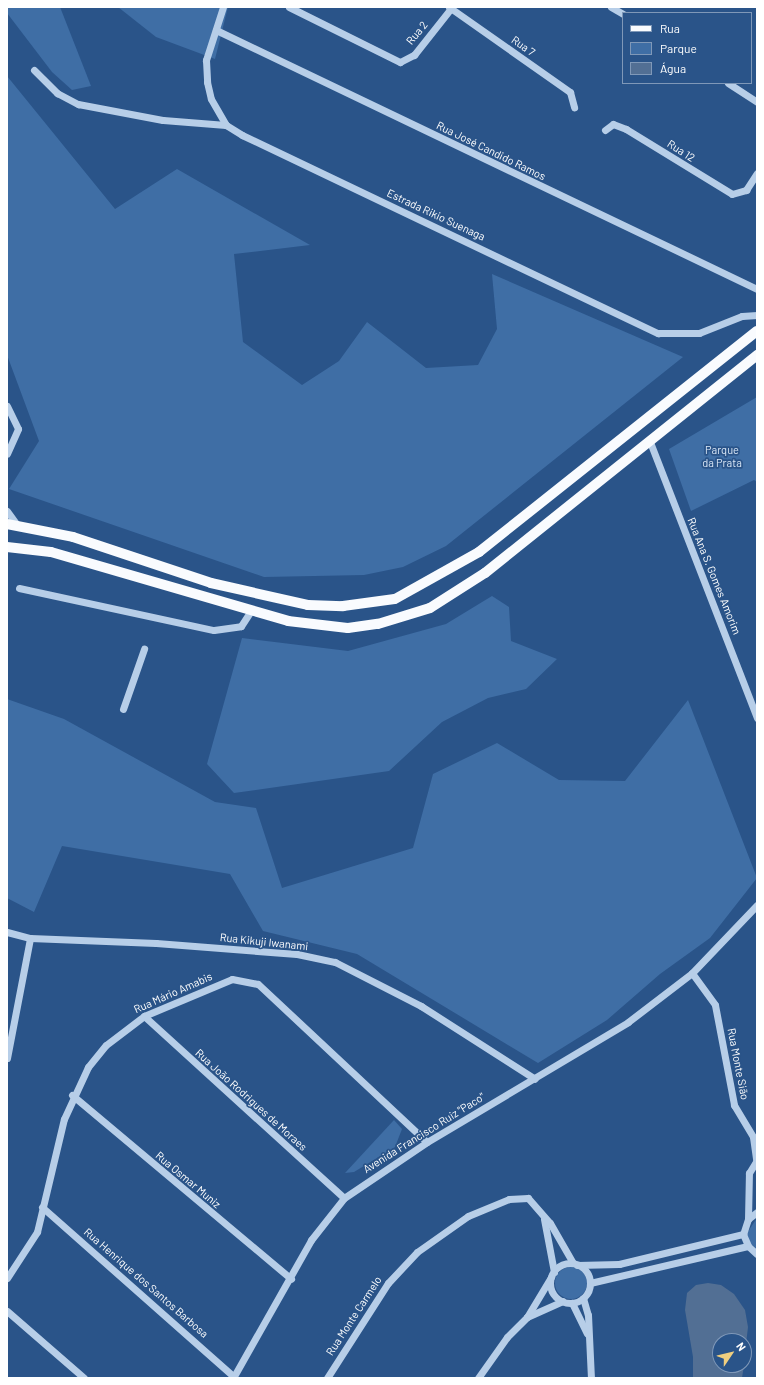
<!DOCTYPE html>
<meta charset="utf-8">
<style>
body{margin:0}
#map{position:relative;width:764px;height:1385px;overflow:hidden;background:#2a5489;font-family:Barlow,sans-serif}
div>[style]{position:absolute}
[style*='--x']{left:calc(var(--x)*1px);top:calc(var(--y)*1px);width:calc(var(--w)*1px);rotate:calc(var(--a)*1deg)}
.green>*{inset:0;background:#3f6ea5}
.round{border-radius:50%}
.water>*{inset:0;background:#526f94}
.minor>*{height:7px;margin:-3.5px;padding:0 3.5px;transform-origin:3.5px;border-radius:3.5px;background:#b7cee8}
.minor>.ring{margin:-3.5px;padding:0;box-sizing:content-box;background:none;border:7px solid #b7cee8;border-radius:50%}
.major>*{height:10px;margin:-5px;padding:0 5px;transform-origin:5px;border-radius:5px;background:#f9fbfe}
span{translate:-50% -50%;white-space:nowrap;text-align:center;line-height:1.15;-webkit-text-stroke:3.5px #2a5489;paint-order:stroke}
.street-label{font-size:11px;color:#fff}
.park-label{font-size:11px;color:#dbe8f7}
.frame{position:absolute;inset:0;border:8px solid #fff;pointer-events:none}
.legend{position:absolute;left:622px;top:12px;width:130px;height:72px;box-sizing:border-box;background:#2a5489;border:1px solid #7f98b8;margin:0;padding:5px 7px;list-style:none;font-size:12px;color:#fff}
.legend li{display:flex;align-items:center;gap:8px;height:20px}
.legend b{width:20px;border:1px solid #7f98b8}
.north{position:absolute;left:712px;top:1333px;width:40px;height:40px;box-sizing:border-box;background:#2a5489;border:1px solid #7f98b8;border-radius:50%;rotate:55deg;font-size:11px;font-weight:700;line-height:16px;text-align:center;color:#fff}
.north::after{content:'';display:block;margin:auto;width:14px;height:18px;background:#efce7f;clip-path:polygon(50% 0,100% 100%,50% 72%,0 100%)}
</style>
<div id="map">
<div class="green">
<div style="clip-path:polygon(7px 7px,60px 7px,91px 86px,72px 90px,52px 72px,7px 13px)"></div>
<div style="clip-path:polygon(118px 7px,228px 7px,215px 59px,156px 37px)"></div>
<div style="clip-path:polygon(7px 76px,115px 209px,177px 169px,310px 245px,234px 254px,243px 342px,302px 385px,339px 361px,367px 322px,426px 368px,478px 365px,497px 329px,492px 274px,683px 357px,446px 546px,403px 567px,364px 575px,264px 577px,9px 489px,39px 441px,7px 355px)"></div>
<div style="clip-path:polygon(757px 397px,757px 482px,754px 480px,691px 511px,669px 449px)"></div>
<div style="clip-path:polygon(492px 596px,509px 607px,511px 641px,557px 659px,526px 689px,488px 698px,442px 722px,389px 771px,234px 793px,207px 764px,242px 638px,348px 651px,446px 624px)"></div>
<div style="clip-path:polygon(7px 699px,64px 719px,215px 802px,256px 808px,282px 888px,413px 848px,433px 774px,497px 743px,559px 780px,625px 781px,688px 700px,757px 878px,710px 938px,660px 974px,607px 1020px,538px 1063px,357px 954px,263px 931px,230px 874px,62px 846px,34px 912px,7px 898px)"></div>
<div style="clip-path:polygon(394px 1120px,402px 1129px,395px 1147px,354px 1172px,345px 1173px)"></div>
<div style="clip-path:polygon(757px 1218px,757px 1249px,750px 1243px,747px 1233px)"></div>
<div class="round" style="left:555px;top:1267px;width:32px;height:32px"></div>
</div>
<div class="water">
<div style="clip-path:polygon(708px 1283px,721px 1285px,734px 1294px,745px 1310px,748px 1327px,744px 1361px,744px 1341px,720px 1341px,720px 1365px,744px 1365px,742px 1378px,693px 1378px,693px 1357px,685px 1310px,687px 1293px,696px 1285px)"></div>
</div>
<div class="minor">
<div style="--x:223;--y:7;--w:56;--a:107.8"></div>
<div style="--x:206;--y:60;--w:22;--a:87"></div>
<div style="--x:207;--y:82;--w:17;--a:77"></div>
<div style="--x:211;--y:99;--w:30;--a:60"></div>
<div style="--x:226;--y:125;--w:19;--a:32"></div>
<div style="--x:242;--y:135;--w:461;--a:25.5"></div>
<div style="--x:658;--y:333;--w:41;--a:0"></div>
<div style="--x:699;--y:333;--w:46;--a:-21.6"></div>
<div style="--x:742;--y:316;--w:15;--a:-4"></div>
<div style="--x:289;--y:7;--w:124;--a:26.4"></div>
<div style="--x:400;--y:62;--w:16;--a:-27"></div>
<div style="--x:414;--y:55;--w:61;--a:-51.6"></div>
<div style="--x:449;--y:7;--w:148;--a:35.1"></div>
<div style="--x:570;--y:92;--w:16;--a:75"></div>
<div style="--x:611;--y:7;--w:14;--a:30"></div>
<div style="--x:216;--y:30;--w:600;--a:25.58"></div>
<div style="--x:34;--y:70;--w:33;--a:45"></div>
<div style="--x:57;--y:93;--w:24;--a:28"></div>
<div style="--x:78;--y:104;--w:86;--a:10.7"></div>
<div style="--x:163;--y:120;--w:63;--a:4.5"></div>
<div style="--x:728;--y:83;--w:35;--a:33"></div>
<div style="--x:605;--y:130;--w:10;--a:-37"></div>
<div style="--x:613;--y:124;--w:14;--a:21"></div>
<div style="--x:626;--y:129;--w:124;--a:31.5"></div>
<div style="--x:732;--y:194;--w:15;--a:-16"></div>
<div style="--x:746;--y:190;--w:20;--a:-57"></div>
<div style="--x:7;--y:406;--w:25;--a:64"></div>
<div style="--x:18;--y:429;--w:27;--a:114"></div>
<div style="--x:650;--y:442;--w:296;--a:68.8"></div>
<div style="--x:7;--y:511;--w:17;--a:54"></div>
<div style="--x:19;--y:588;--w:199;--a:12.2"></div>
<div style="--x:214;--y:630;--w:27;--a:-8"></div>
<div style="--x:241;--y:626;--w:17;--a:-57"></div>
<div style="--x:123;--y:709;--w:64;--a:-70.7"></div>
<div style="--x:7;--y:932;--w:24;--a:15"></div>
<div style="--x:30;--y:938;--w:126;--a:2.3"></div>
<div style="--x:156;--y:943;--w:141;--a:4.5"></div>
<div style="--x:297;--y:954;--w:39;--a:12"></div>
<div style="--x:335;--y:962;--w:97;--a:27.1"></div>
<div style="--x:421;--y:1006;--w:135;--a:32.6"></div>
<div style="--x:692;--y:973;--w:39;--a:54"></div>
<div style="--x:715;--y:1005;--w:102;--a:79.2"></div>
<div style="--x:734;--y:1105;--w:37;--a:59"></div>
<div style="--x:753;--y:1137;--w:28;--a:82"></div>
<div style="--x:144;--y:1016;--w:270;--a:42.3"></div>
<div style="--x:7;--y:1058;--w:122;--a:-79.1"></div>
<div style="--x:72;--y:1095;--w:286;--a:40"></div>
<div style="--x:42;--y:1207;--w:256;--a:41.5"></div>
<div style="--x:757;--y:1212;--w:11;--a:142"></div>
<div style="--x:748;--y:1219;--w:16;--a:108"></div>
<div style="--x:743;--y:1234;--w:13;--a:67"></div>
<div style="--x:748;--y:1246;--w:12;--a:42"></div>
<div style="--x:544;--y:1219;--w:54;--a:79.3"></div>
<div style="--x:748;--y:1219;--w:46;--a:-88.8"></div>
<div style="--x:749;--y:1173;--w:13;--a:-58"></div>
<div class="ring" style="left:550px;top:1263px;width:33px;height:33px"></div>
<div style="--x:577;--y:1265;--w:42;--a:-1.4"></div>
<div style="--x:619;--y:1264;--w:128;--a:-13.6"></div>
<div style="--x:7;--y:1278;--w:55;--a:-56.9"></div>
<div style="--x:37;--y:1232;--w:116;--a:-76.6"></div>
<div style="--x:64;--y:1119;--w:57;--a:-65.2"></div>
<div style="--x:88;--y:1067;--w:28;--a:-51"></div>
<div style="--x:106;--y:1045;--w:48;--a:-37.3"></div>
<div style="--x:144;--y:1016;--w:95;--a:-22.8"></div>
<div style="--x:232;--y:979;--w:26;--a:11"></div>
<div style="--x:258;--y:984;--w:231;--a:43.1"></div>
<div style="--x:590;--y:1283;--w:162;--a:-13.2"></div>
<div style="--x:583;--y:1298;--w:18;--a:74"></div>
<div style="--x:588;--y:1315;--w:63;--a:87.3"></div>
<div style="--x:572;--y:1303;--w:34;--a:64"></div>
<div style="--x:7;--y:1311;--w:102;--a:41"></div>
<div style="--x:527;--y:1317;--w:39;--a:-24"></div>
<div style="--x:233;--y:1378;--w:159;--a:-60.5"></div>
<div style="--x:311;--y:1240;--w:53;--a:-51.8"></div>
<div style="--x:344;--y:1198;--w:100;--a:-34"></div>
<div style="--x:427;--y:1142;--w:234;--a:-30.8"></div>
<div style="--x:628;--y:1022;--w:81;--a:-37.4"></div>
<div style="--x:692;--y:973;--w:94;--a:-46.3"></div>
<div style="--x:327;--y:1378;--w:113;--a:-57.3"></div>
<div style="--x:388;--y:1283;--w:42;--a:-46.9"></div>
<div style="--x:417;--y:1252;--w:62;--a:-35.2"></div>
<div style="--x:468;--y:1216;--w:44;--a:-22.5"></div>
<div style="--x:509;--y:1199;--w:19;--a:-3"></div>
<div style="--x:528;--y:1198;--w:33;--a:49"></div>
<div style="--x:550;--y:1223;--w:46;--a:60.1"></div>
<div style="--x:478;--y:1378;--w:50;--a:-54.7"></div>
<div style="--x:507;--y:1337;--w:28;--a:-45"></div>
<div style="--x:527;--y:1317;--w:47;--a:-59"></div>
</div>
<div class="major">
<div style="--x:7;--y:524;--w:67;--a:11.1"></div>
<div style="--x:73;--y:537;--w:145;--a:18.4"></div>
<div style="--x:211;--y:583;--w:99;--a:12.8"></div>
<div style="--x:308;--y:605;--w:35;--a:2"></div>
<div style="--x:343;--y:606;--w:52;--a:-7.7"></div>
<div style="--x:395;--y:599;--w:96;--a:-29.2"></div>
<div style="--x:479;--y:552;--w:355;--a:-38.5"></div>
<div style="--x:7;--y:547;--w:44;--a:6.5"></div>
<div style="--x:51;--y:552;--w:247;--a:16.2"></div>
<div style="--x:288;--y:621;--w:60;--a:6.7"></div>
<div style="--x:348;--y:628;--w:30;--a:-8"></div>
<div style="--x:378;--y:624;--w:54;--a:-17.1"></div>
<div style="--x:430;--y:608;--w:65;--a:-32.5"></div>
<div style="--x:485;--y:573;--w:349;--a:-38.7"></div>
</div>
<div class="street-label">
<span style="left:417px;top:33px;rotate:-51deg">Rua 2</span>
<span style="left:523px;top:46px;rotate:35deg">Rua 7</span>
<span style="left:491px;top:151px;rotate:26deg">Rua José Candido Ramos</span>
<span style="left:681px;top:151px;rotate:33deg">Rua 12</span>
<span style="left:436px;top:215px;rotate:25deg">Estrada Rikio Suenaga</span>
<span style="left:714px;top:576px;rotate:68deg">Rua Ana S. Gomes Amorim</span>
<span style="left:264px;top:942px;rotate:6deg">Rua Kikuji Iwanami</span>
<span style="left:173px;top:993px;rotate:-24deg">Rua Mário Amabis</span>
<span style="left:738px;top:1064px;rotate:79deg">Rua Monte Sião</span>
<span style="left:251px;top:1100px;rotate:42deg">Rua João Rodrigues de Moraes</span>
<span style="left:424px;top:1133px;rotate:-32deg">Avenida Francisco Ruiz "Paco"</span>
<span style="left:188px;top:1180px;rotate:40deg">Rua Osmar Muniz</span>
<span style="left:146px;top:1283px;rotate:41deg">Rua Henrique dos Santos Barbosa</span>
<span style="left:354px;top:1316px;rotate:-57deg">Rua Monte Carmelo</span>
</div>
<div class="park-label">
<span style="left:722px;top:457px">Parque<br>da Prata</span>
</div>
<div class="frame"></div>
<ul class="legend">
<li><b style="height:5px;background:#f9fbfe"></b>Rua</li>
<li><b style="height:11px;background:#3f6ea5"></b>Parque</li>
<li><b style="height:11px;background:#526f94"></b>Água</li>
</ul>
<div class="north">N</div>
</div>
